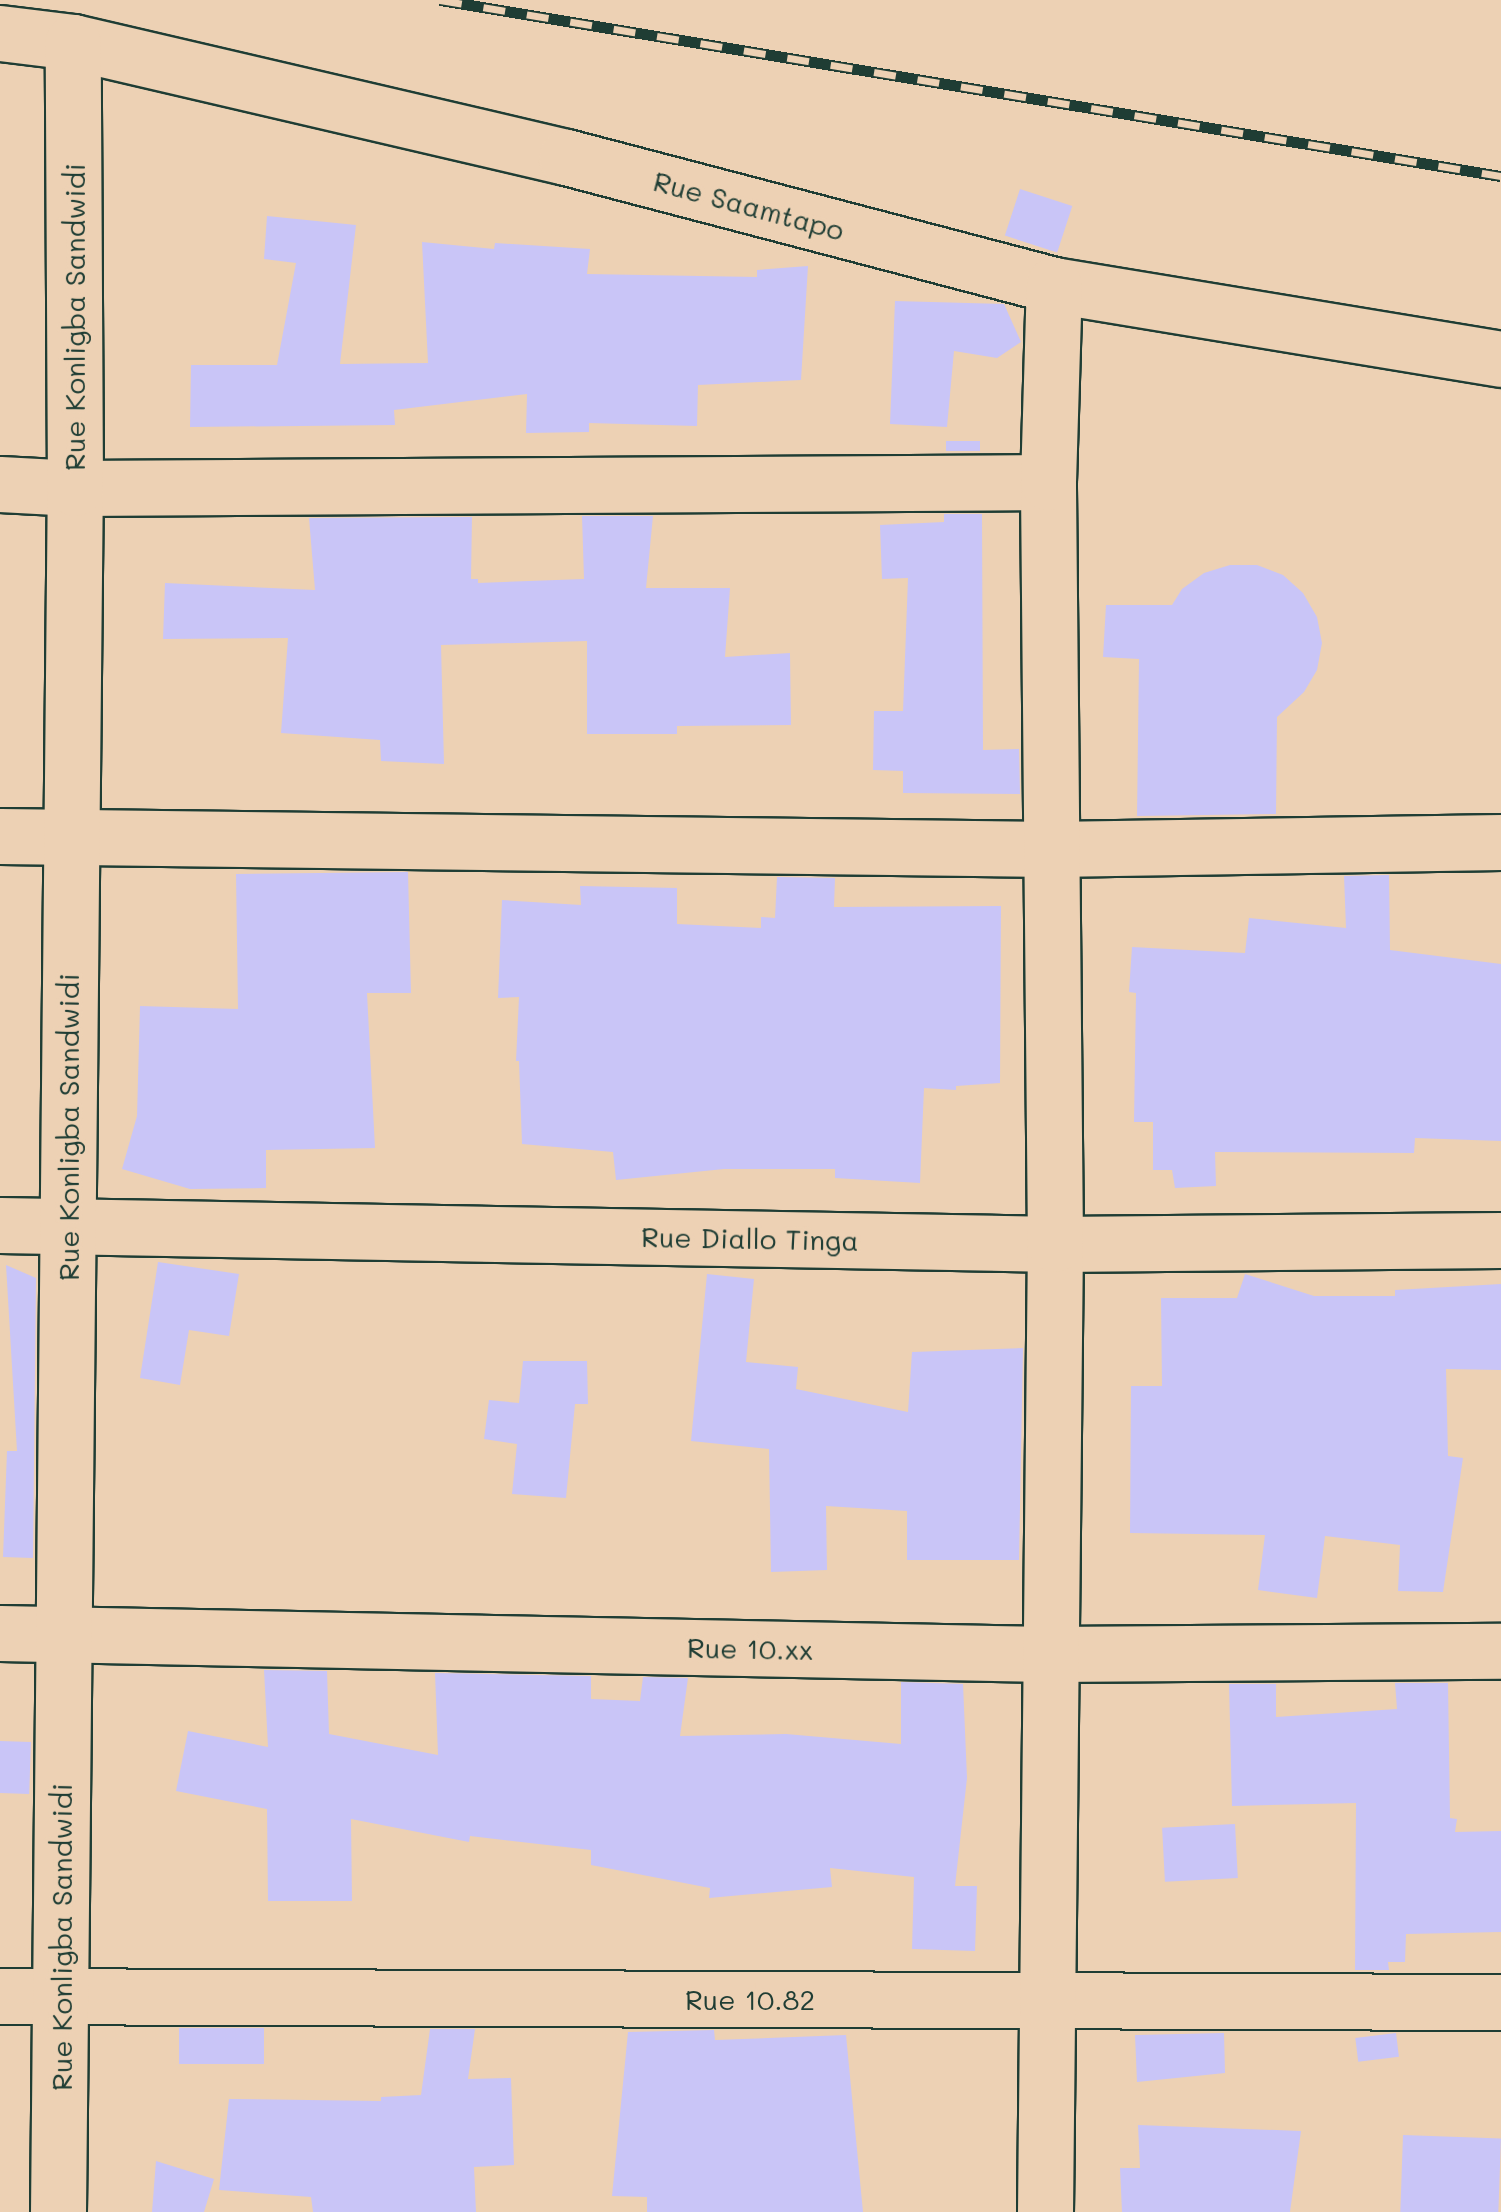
<!DOCTYPE html>
<style>
body{margin:0}
#map{position:relative;width:1501px;height:2212px;overflow:hidden;background:#edd1b4;font-family:Mali,sans-serif}
div>[style]{position:absolute}
[style*='--x']{left:calc(var(--x)*1px);top:calc(var(--y)*1px);width:calc(var(--w)*1px);rotate:calc(var(--a)*1deg)}
.building>*{inset:0;background:#c9c5f7;transform-origin:0 0}
.roads{filter:drop-shadow(2px 0 #1f3d34) drop-shadow(-2px 0 #1f3d34) drop-shadow(0 2px #1f3d34) drop-shadow(0 -2px #1f3d34)}
.street>*{height:55px;margin:-27.5px;padding:0 27.5px;transform-origin:27.5px;border-radius:27.5px;background:#edd1b4}
.rail>*{height:11px;margin-top:-5.5px;transform-origin:0;background:repeating-linear-gradient(90deg,#edd1b4 0 22px,#1f3d34 0 44px);box-sizing:border-box;border-block:2px solid #1f3d34}
span{translate:-50% -50%;white-space:nowrap;text-align:center;line-height:1.15;-webkit-text-stroke:8px #edd1b4;paint-order:stroke}
.street-label{font-size:28px;color:#1f3d34}
</style>
<div id="map">
<div class="building">
<div style="left:1020px;top:189px;width:55px;height:49px;rotate:18deg"></div>
<div style="clip-path:polygon(267px 216px,356px 225px,340px 364px,428px 363px,422px 242px,494px 249px,495px 243px,590px 249px,587px 274px,757px 277px,757px 270px,808px 266px,801px 380px,698px 385px,697px 426px,589px 423px,589px 432px,526px 433px,527px 394px,394px 410px,395px 425px,190px 427px,191px 365px,277px 365px,296px 263px,264px 259px)"></div>
<div style="clip-path:polygon(895px 301px,1004px 304px,1021px 342px,997px 358px,954px 351px,947px 427px,890px 424px)"></div>
<div style="left:946px;top:441px;width:34px;height:10px"></div>
<div style="clip-path:polygon(944px 514px,982px 514px,983px 750px,1019px 749px,1020px 794px,903px 793px,903px 771px,873px 770px,874px 711px,903px 711px,908px 578px,882px 579px,880px 525px,944px 522px)"></div>
<div style="clip-path:polygon(582px 516px,653px 516px,646px 588px,730px 588px,725px 657px,790px 653px,791px 725px,677px 726px,677px 734px,587px 734px,587px 641px,441px 645px,444px 764px,381px 761px,380px 740px,281px 733px,288px 638px,163px 639px,165px 583px,315px 590px,309px 518px,472px 517px,471px 579px,478px 579px,478px 583px,584px 579px)"></div>
<div style="clip-path:polygon(1230px 565px,1257px 565px,1283px 575px,1303px 593px,1317px 617px,1322px 643px,1317px 670px,1304px 692px,1277px 717px,1276px 814px,1137px 816px,1139px 659px,1103px 657px,1106px 605px,1172px 605px,1182px 589px,1204px 573px)"></div>
<div style="clip-path:polygon(408px 872px,411px 993px,367px 993px,375px 1148px,266px 1150px,266px 1188px,190px 1189px,122px 1169px,137px 1116px,140px 1006px,238px 1009px,236px 874px)"></div>
<div style="clip-path:polygon(1389px 875px,1390px 950px,1501px 964px,1501px 1141px,1415px 1138px,1414px 1153px,1215px 1152px,1216px 1186px,1175px 1188px,1172px 1170px,1153px 1170px,1153px 1122px,1134px 1122px,1136px 993px,1129px 992px,1132px 947px,1245px 953px,1249px 918px,1346px 928px,1344px 876px)"></div>
<div style="clip-path:polygon(777px 877px,835px 878px,834px 907px,1001px 906px,1000px 1083px,956px 1086px,956px 1090px,924px 1088px,920px 1183px,835px 1178px,835px 1169px,724px 1169px,616px 1180px,613px 1152px,522px 1144px,519px 1061px,516px 1061px,519px 997px,498px 998px,502px 900px,581px 905px,580px 886px,677px 888px,677px 924px,761px 928px,761px 917px,775px 918px)"></div>
<div style="clip-path:polygon(158px 1262px,239px 1274px,229px 1336px,189px 1330px,180px 1385px,140px 1378px)"></div>
<div style="clip-path:polygon(6px 1265px,36px 1278px,33px 1558px,3px 1557px,7px 1451px,17px 1451px)"></div>
<div style="clip-path:polygon(707px 1274px,754px 1279px,746px 1362px,798px 1367px,796px 1389px,908px 1412px,912px 1352px,1023px 1348px,1019px 1560px,907px 1560px,907px 1511px,826px 1506px,827px 1570px,771px 1572px,769px 1449px,691px 1441px)"></div>
<div style="clip-path:polygon(1245px 1274px,1314px 1296px,1395px 1296px,1395px 1290px,1501px 1284px,1501px 1370px,1446px 1369px,1448px 1456px,1463px 1458px,1443px 1592px,1398px 1591px,1400px 1545px,1325px 1536px,1317px 1598px,1258px 1590px,1265px 1535px,1130px 1533px,1131px 1386px,1162px 1386px,1161px 1298px,1237px 1298px)"></div>
<div style="clip-path:polygon(523px 1361px,587px 1361px,588px 1404px,575px 1404px,566px 1498px,512px 1494px,517px 1444px,484px 1439px,489px 1400px,519px 1403px)"></div>
<div style="clip-path:polygon(264px 1670px,327px 1671px,329px 1734px,438px 1755px,435px 1673px,591px 1676px,591px 1699px,640px 1701px,643px 1677px,688px 1678px,680px 1736px,786px 1734px,901px 1744px,901px 1682px,963px 1684px,967px 1778px,955px 1886px,977px 1886px,975px 1951px,912px 1949px,914px 1877px,830px 1868px,832px 1887px,709px 1898px,710px 1888px,591px 1865px,591px 1850px,470px 1836px,469px 1842px,351px 1819px,352px 1901px,268px 1901px,267px 1809px,176px 1791px,188px 1731px,268px 1747px)"></div>
<div style="clip-path:polygon(1395px 1683px,1448px 1683px,1450px 1818px,1457px 1819px,1455px 1832px,1501px 1831px,1501px 1932px,1406px 1934px,1405px 1962px,1388px 1962px,1389px 1970px,1355px 1970px,1356px 1803px,1232px 1806px,1229px 1684px,1276px 1684px,1276px 1717px,1397px 1709px)"></div>
<div style="left:0;top:1741px;width:31px;height:52px;rotate:2deg"></div>
<div style="left:1235px;top:1824px;width:54px;height:73px;rotate:87deg"></div>
<div style="left:179px;top:2028px;width:85px;height:36px"></div>
<div style="clip-path:polygon(430px 2029px,475px 2029px,468px 2079px,511px 2078px,514px 2165px,474px 2167px,476px 2212px,313px 2212px,311px 2197px,219px 2190px,229px 2099px,381px 2101px,381px 2097px,421px 2095px)"></div>
<div style="clip-path:polygon(714px 2030px,715px 2040px,846px 2035px,863px 2212px,647px 2212px,647px 2197px,612px 2196px,628px 2032px)"></div>
<div style="clip-path:polygon(1224px 2033px,1225px 2073px,1137px 2082px,1135px 2035px)"></div>
<div style="left:1396px;top:2033px;width:24px;height:41px;rotate:83deg"></div>
<div style="clip-path:polygon(1138px 2125px,1301px 2131px,1290px 2212px,1122px 2212px,1120px 2168px,1140px 2168px)"></div>
<div style="left:1403px;top:2135px;width:98px;height:77px;rotate:2deg"></div>
<div style="clip-path:polygon(156px 2161px,214px 2179px,204px 2212px,152px 2212px)"></div>
</div>
<div class="roads">
<div class="street">
<div style="--x:0;--y:33;--w:74;--a:7"></div>
<div style="--x:73;--y:42;--w:506;--a:13.13"></div>
<div style="--x:566;--y:157;--w:505;--a:14.7"></div>
<div style="--x:1054;--y:285;--w:453;--a:9.4"></div>
<div style="--x:0;--y:484;--w:75;--a:3.1"></div>
<div style="--x:75;--y:488;--w:973;--a:-0.35"></div>
<div style="--x:0;--y:836;--w:1051;--a:0.71"></div>
<div style="--x:1051;--y:849;--w:450;--a:-0.9"></div>
<div style="--x:0;--y:1225;--w:1055;--a:1.03"></div>
<div style="--x:1055;--y:1244;--w:446;--a:-0.5"></div>
<div style="--x:0;--y:1633;--w:1050;--a:1.15"></div>
<div style="--x:1050;--y:1654;--w:451;--a:-0.4"></div>
<div style="--x:0;--y:1996;--w:1501;--a:0.23"></div>
<div style="--x:58;--y:2212;--w:1724;--a:-89.44"></div>
<div style="--x:75;--y:488;--w:446;--a:-90.3"></div>
<div style="--x:1045;--y:2212;--w:968;--a:-89.41"></div>
<div style="--x:1055;--y:1244;--w:762;--a:-90.53"></div>
<div style="--x:1048;--y:482;--w:197;--a:-88.3"></div>
</div>
</div>
<div class="rail">
<div style="--x:440;--y:0;--w:1075;--a:9.42"></div>
</div>
<div class="street-label">
<span style="left:749px;top:205px;rotate:15deg">Rue Saamtapo</span>
<span style="left:74px;top:317px;rotate:-90deg">Rue Konligba Sandwidi</span>
<span style="left:68px;top:1127px;rotate:-90deg">Rue Konligba Sandwidi</span>
<span style="left:750px;top:1238px;rotate:1deg">Rue Diallo Tinga</span>
<span style="left:750px;top:1648px;rotate:1deg">Rue 10.xx</span>
<span style="left:61px;top:1937px;rotate:-90deg">Rue Konligba Sandwidi</span>
<span style="left:750px;top:1999px">Rue 10.82</span>
</div>
</div>
